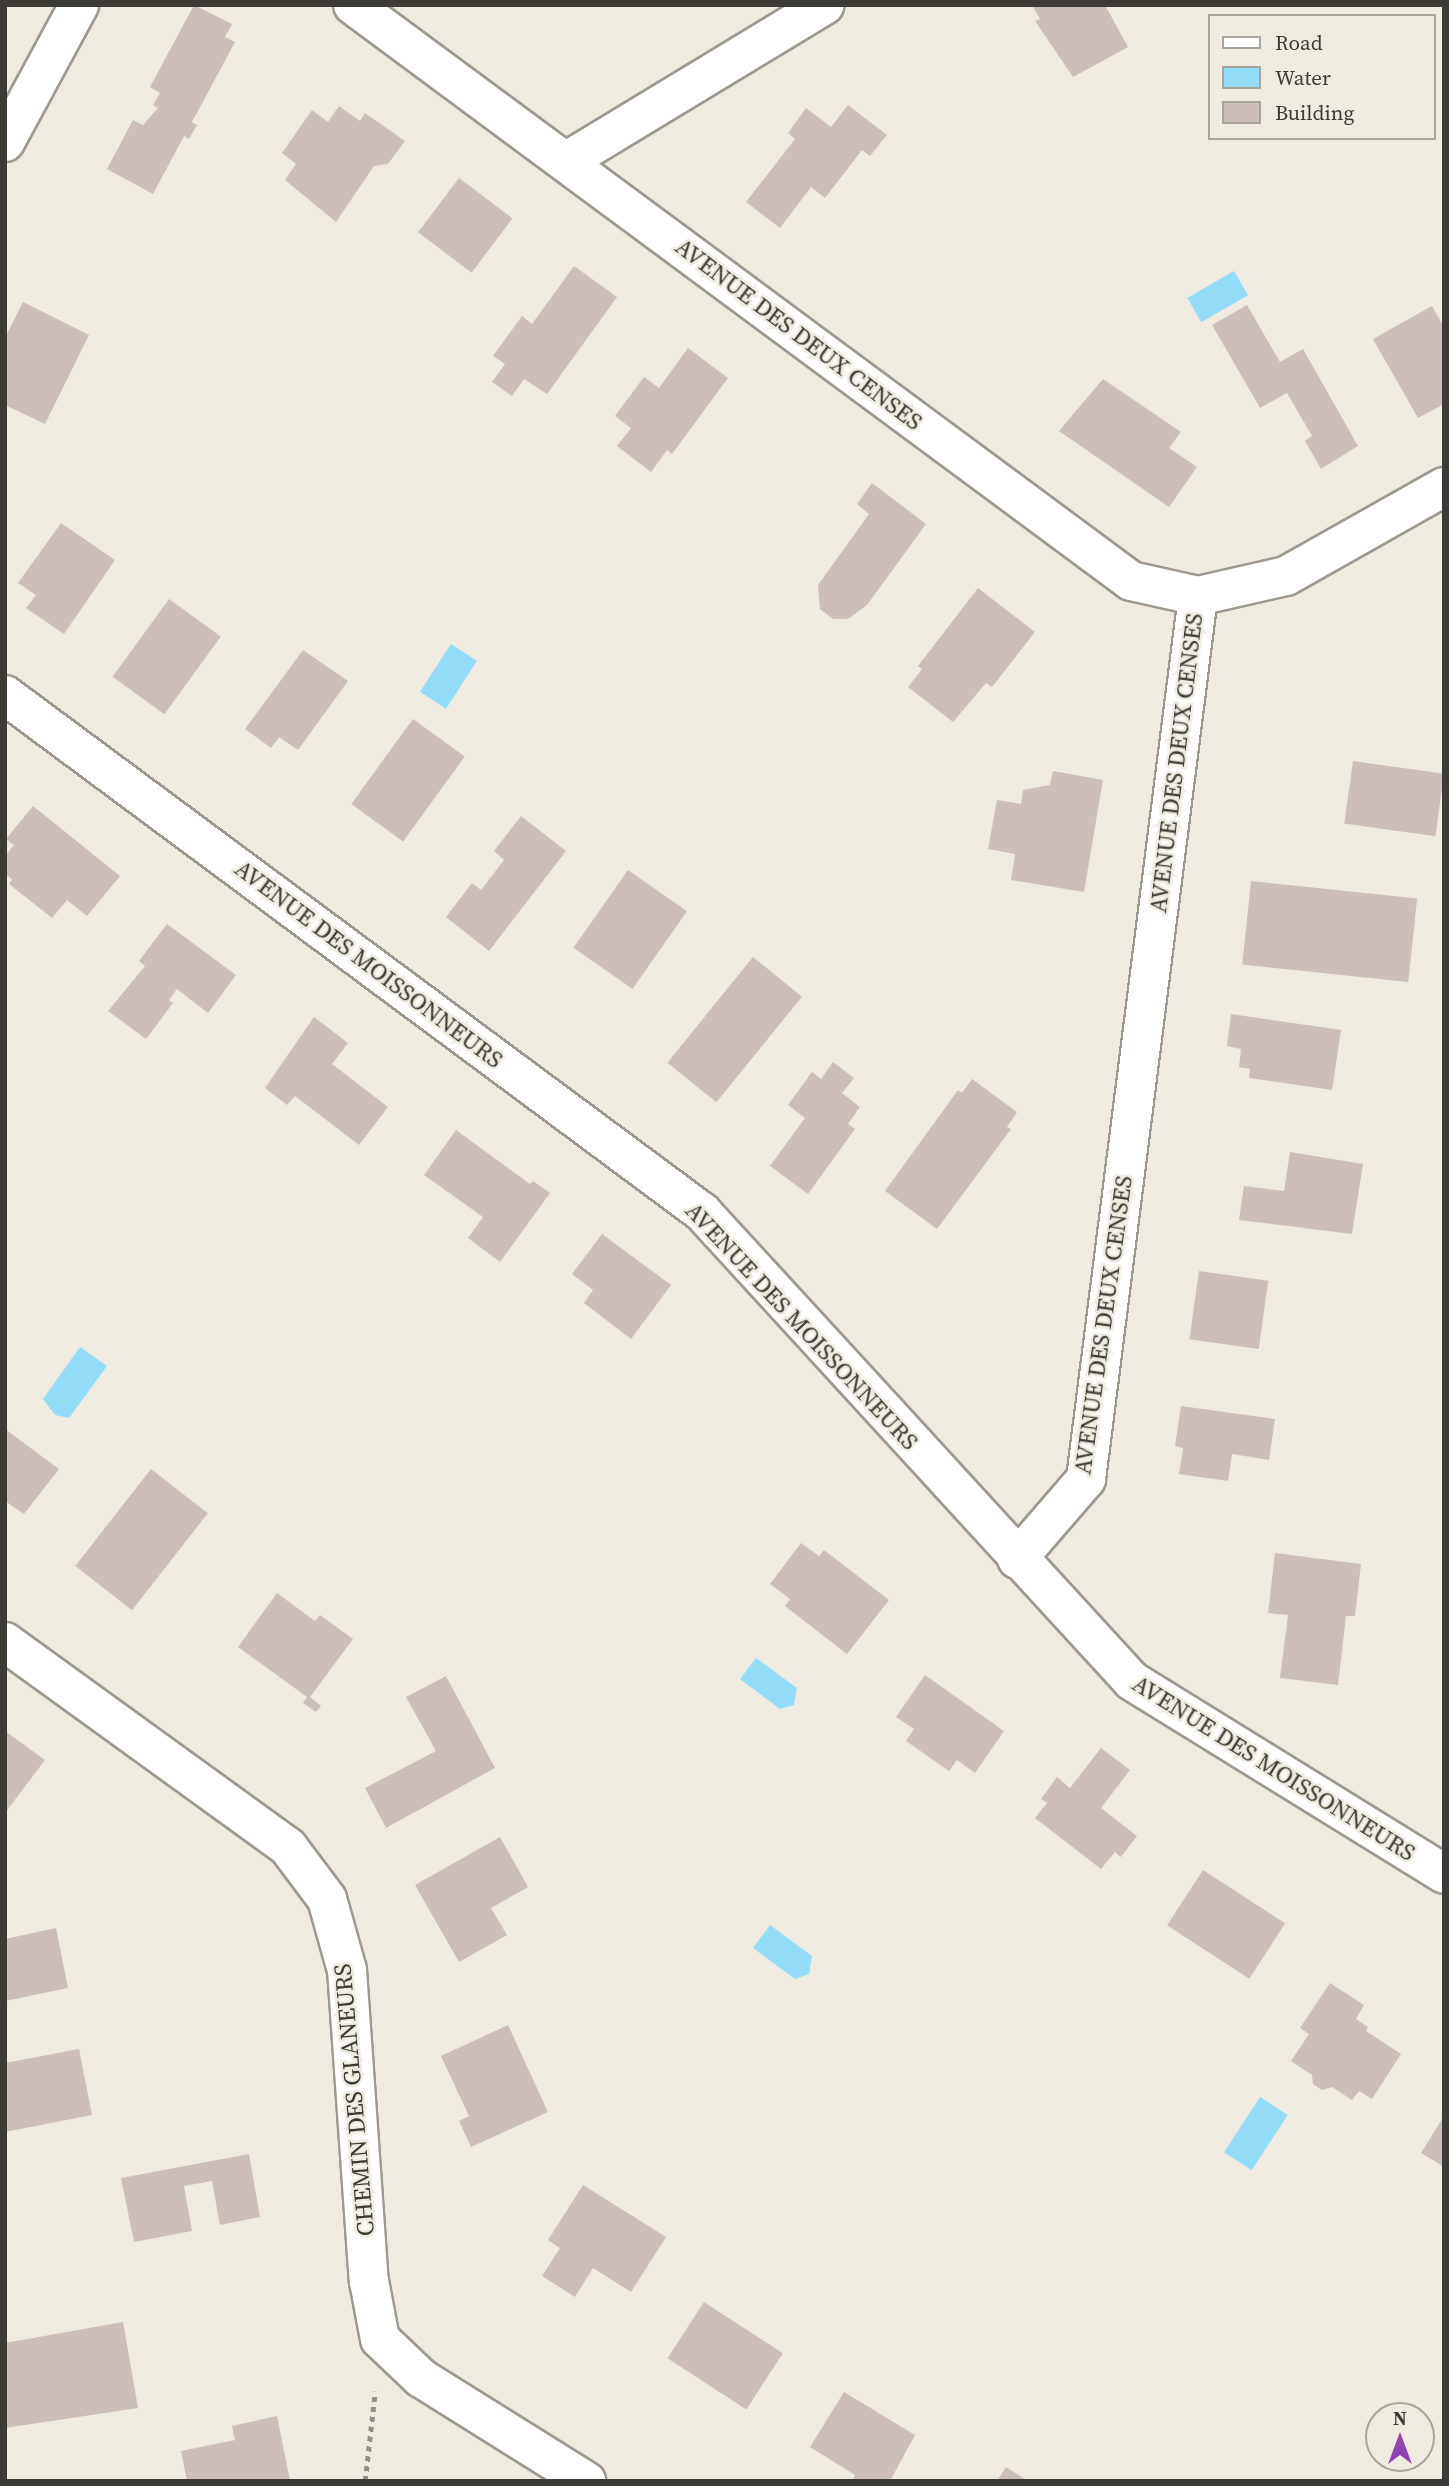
<!DOCTYPE html>
<style>
body{margin:0}
#map{position:relative;width:1449px;height:2486px;overflow:hidden;background:#efebe0;font-family:"Source Serif 4",serif}
div>[style]{position:absolute}
[style*='--x']{left:calc(var(--x)*1px);top:calc(var(--y)*1px);width:calc(var(--w)*1px);rotate:calc(var(--a)*1deg)}
.water>*{inset:0;background:#93ddf9;transform-origin:0 0}
.building>*{inset:0;background:#ccbfba;transform-origin:0 0}
.path>*{height:4.5px;margin-top:-2.25px;transform-origin:0;background:repeating-linear-gradient(90deg,#928f88 0 5px,transparent 0 10px)}
.roads{filter:drop-shadow(2px 0 #9d998f) drop-shadow(-2px 0 #9d998f) drop-shadow(0 2px #9d998f) drop-shadow(0 -2px #9d998f)}
.minor>*{height:38px;margin:-19px;padding:0 19px;transform-origin:19px;border-radius:19px;background:#fff}
span{translate:-50% -50%;white-space:nowrap;text-align:center;line-height:1.15;-webkit-text-stroke:5px #efebe0;paint-order:stroke}
.street-label{font-size:24px;color:#3c3b36}
.frame{position:absolute;inset:0;border:7px solid #3c3b36;pointer-events:none}
.legend{position:absolute;left:1208px;top:14px;width:228px;height:126px;box-sizing:border-box;background:#efebe0;border:2px solid #a7a59c;margin:0;padding:9px 12px;list-style:none;font-size:21px;color:#3c3b36}
.legend li{display:flex;align-items:center;gap:14px;height:35px}
.legend b{width:35px;border:2px solid #a7a59c}
.north{position:absolute;left:1365px;top:2402px;width:70px;height:70px;box-sizing:border-box;background:#efebe0;border:2px solid #a7a59c;border-radius:50%;rotate:0deg;font-size:19px;font-weight:700;line-height:28px;text-align:center;color:#3c3b36}
.north::after{content:'';display:block;margin:auto;width:24px;height:32px;background:#9243b3;clip-path:polygon(50% 0,100% 100%,50% 72%,0 100%)}
</style>
<div id="map">
<div class="water">
<div style="left:1234px;top:271px;width:28px;height:54px;rotate:60deg"></div>
<div style="left:451px;top:644px;width:31px;height:57px;rotate:33deg"></div>
<div style="clip-path:polygon(80px 1347px,107px 1366px,69px 1418px,55px 1415px,43px 1399px)"></div>
<div style="clip-path:polygon(756px 1658px,797px 1688px,794px 1705px,780px 1709px,740px 1679px)"></div>
<div style="clip-path:polygon(770px 1925px,812px 1956px,809px 1974px,795px 1979px,753px 1948px)"></div>
<div style="left:1260px;top:2097px;width:33px;height:66px;rotate:33deg"></div>
</div>
<div class="building">
<div style="clip-path:polygon(194px 5px,232px 24px,225px 37px,235px 42px,192px 122px,197px 125px,189px 139px,184px 136px,153px 194px,107px 169px,133px 120px,143px 125px,158px 108px,153px 105px,160px 93px,150px 87px)"></div>
<div style="clip-path:polygon(1032px 5px,1105px 5px,1128px 47px,1073px 77px,1035px 21px,1040px 19px)"></div>
<div style="clip-path:polygon(848px 105px,887px 135px,870px 156px,862px 150px,825px 198px,811px 187px,780px 228px,746px 202px,795px 139px,788px 133px,806px 108px,831px 127px)"></div>
<div style="clip-path:polygon(339px 106px,360px 121px,365px 113px,405px 141px,388px 164px,374px 166px,336px 222px,285px 180px,296px 164px,282px 153px,312px 110px,328px 122px)"></div>
<div style="left:459px;top:178px;width:67px;height:68px;rotate:37deg"></div>
<div style="clip-path:polygon(574px 266px,617px 297px,547px 394px,524px 379px,512px 396px,492px 382px,505px 364px,493px 356px,522px 316px,532px 324px)"></div>
<div style="clip-path:polygon(23px 302px,89px 335px,45px 424px,5px 405px,5px 338px)"></div>
<div style="clip-path:polygon(1247px 305px,1280px 362px,1303px 349px,1358px 446px,1321px 469px,1305px 441px,1312px 436px,1287px 393px,1260px 408px,1212px 325px)"></div>
<div style="clip-path:polygon(1432px 306px,1444px 327px,1444px 404px,1418px 418px,1373px 339px)"></div>
<div style="clip-path:polygon(688px 348px,728px 378px,672px 454px,667px 450px,651px 472px,617px 446px,631px 428px,615px 416px,644px 377px,659px 388px)"></div>
<div style="clip-path:polygon(1103px 379px,1181px 432px,1169px 448px,1197px 467px,1169px 507px,1059px 431px)"></div>
<div style="clip-path:polygon(872px 483px,926px 524px,867px 605px,848px 619px,833px 619px,820px 609px,818px 585px,869px 514px,857px 504px)"></div>
<div style="clip-path:polygon(61px 523px,115px 560px,64px 634px,26px 608px,36px 595px,18px 583px)"></div>
<div style="clip-path:polygon(978px 588px,1035px 632px,992px 687px,986px 683px,953px 722px,908px 687px,922px 669px,918px 666px)"></div>
<div style="left:169px;top:599px;width:64px;height:96px;rotate:36deg"></div>
<div style="clip-path:polygon(303px 650px,348px 681px,298px 750px,279px 737px,271px 748px,245px 729px)"></div>
<div style="left:413px;top:719px;width:64px;height:105px;rotate:36deg"></div>
<div style="left:1353px;top:761px;width:92px;height:63px;rotate:8deg"></div>
<div style="clip-path:polygon(1053px 771px,1103px 780px,1084px 892px,1011px 880px,1015px 854px,988px 849px,997px 800px,1021px 804px,1023px 790px,1050px 785px)"></div>
<div style="clip-path:polygon(33px 806px,120px 876px,87px 916px,67px 900px,52px 918px,9px 884px,12px 879px,5px 874px,5px 856px,14px 845px,6px 839px)"></div>
<div style="clip-path:polygon(521px 816px,566px 851px,489px 951px,446px 917px,472px 883px,481px 890px,504px 860px,494px 851px)"></div>
<div style="left:628px;top:870px;width:72px;height:95px;rotate:35deg"></div>
<div style="left:1251px;top:881px;width:167px;height:84px;rotate:6deg"></div>
<div style="clip-path:polygon(167px 924px,236px 975px,208px 1013px,177px 989px,169px 1000px,173px 1003px,146px 1039px,108px 1011px,145px 966px,139px 961px)"></div>
<div style="left:753px;top:957px;width:63px;height:136px;rotate:39deg"></div>
<div style="clip-path:polygon(1231px 1014px,1341px 1030px,1332px 1090px,1249px 1078px,1250px 1069px,1239px 1067px,1241px 1049px,1227px 1046px)"></div>
<div style="clip-path:polygon(314px 1017px,348px 1043px,332px 1064px,388px 1107px,359px 1145px,295px 1096px,287px 1105px,265px 1088px)"></div>
<div style="clip-path:polygon(833px 1062px,854px 1078px,842px 1093px,860px 1107px,848px 1124px,855px 1129px,808px 1194px,770px 1166px,805px 1118px,788px 1105px,812px 1072px,821px 1079px)"></div>
<div style="clip-path:polygon(972px 1079px,1017px 1112px,1007px 1127px,1011px 1129px,937px 1229px,885px 1191px,958px 1090px,962px 1093px)"></div>
<div style="clip-path:polygon(456px 1130px,530px 1184px,533px 1181px,550px 1193px,500px 1262px,468px 1238px,483px 1217px,424px 1175px)"></div>
<div style="clip-path:polygon(1290px 1152px,1363px 1164px,1352px 1234px,1239px 1220px,1244px 1186px,1284px 1191px)"></div>
<div style="clip-path:polygon(602px 1234px,671px 1285px,631px 1339px,584px 1303px,593px 1290px,572px 1274px)"></div>
<div style="left:1199px;top:1271px;width:70px;height:69px;rotate:8deg"></div>
<div style="clip-path:polygon(1181px 1406px,1275px 1419px,1269px 1460px,1232px 1454px,1228px 1481px,1179px 1474px,1183px 1448px,1175px 1446px)"></div>
<div style="clip-path:polygon(5px 1429px,59px 1469px,24px 1514px,5px 1501px)"></div>
<div style="left:151px;top:1469px;width:72px;height:123px;rotate:38deg"></div>
<div style="clip-path:polygon(801px 1543px,819px 1556px,824px 1550px,889px 1600px,847px 1654px,785px 1606px,790px 1599px,770px 1584px)"></div>
<div style="clip-path:polygon(1275px 1553px,1361px 1564px,1355px 1616px,1346px 1616px,1338px 1685px,1280px 1678px,1288px 1615px,1268px 1613px)"></div>
<div style="clip-path:polygon(277px 1593px,315px 1621px,320px 1615px,353px 1639px,310px 1697px,321px 1706px,316px 1712px,303px 1703px,307px 1697px,238px 1647px)"></div>
<div style="clip-path:polygon(925px 1675px,1004px 1731px,975px 1773px,957px 1760px,949px 1771px,906px 1741px,914px 1729px,896px 1717px)"></div>
<div style="clip-path:polygon(446px 1676px,495px 1768px,386px 1828px,365px 1788px,436px 1751px,406px 1697px)"></div>
<div style="clip-path:polygon(5px 1731px,45px 1760px,5px 1813px)"></div>
<div style="clip-path:polygon(1101px 1748px,1130px 1770px,1101px 1808px,1137px 1836px,1121px 1857px,1115px 1852px,1101px 1869px,1035px 1818px,1047px 1803px,1041px 1799px,1057px 1777px,1070px 1788px)"></div>
<div style="clip-path:polygon(500px 1837px,528px 1887px,491px 1908px,507px 1935px,459px 1962px,415px 1885px)"></div>
<div style="left:1203px;top:1870px;width:98px;height:66px;rotate:33deg"></div>
<div style="clip-path:polygon(56px 1928px,68px 1988px,5px 2001px,5px 1939px)"></div>
<div style="clip-path:polygon(1330px 1983px,1364px 2005px,1356px 2019px,1368px 2027px,1366px 2031px,1401px 2054px,1372px 2099px,1359px 2091px,1352px 2100px,1332px 2087px,1322px 2090px,1313px 2084px,1312px 2075px,1291px 2061px,1309px 2034px,1300px 2028px)"></div>
<div style="clip-path:polygon(508px 2025px,548px 2112px,471px 2147px,459px 2121px,469px 2116px,441px 2056px)"></div>
<div style="clip-path:polygon(79px 2049px,92px 2115px,5px 2132px,5px 2063px)"></div>
<div style="clip-path:polygon(1444px 2116px,1444px 2167px,1421px 2153px)"></div>
<div style="clip-path:polygon(249px 2154px,260px 2217px,220px 2225px,212px 2181px,184px 2186px,192px 2231px,134px 2242px,121px 2178px)"></div>
<div style="clip-path:polygon(583px 2185px,666px 2237px,631px 2292px,593px 2268px,575px 2297px,542px 2276px,560px 2248px,548px 2240px)"></div>
<div style="left:704px;top:2302px;width:94px;height:67px;rotate:33deg"></div>
<div style="clip-path:polygon(123px 2322px,138px 2408px,5px 2428px,5px 2343px)"></div>
<div style="clip-path:polygon(844px 2392px,915px 2435px,890px 2481px,852px 2481px,855px 2475px,810px 2447px)"></div>
<div style="clip-path:polygon(277px 2416px,290px 2481px,187px 2481px,181px 2451px,235px 2440px,232px 2426px)"></div>
<div style="clip-path:polygon(1006px 2467px,1028px 2481px,997px 2481px)"></div>
</div>
<div class="path">
<div style="--x:365;--y:2481;--w:90;--a:-83.6"></div>
</div>
<div class="roads">
<div class="minor">
<div style="--x:353;--y:5;--w:968;--a:36.51"></div>
<div style="--x:1131;--y:581;--w:69;--a:12.6"></div>
<div style="--x:1198;--y:596;--w:90;--a:-12.8"></div>
<div style="--x:1286;--y:576;--w:181;--a:-29.4"></div>
<div style="--x:5;--y:142;--w:156;--a:-61.6"></div>
<div style="--x:567;--y:161;--w:301;--a:-31.2"></div>
<div style="--x:5;--y:695;--w:868;--a:36.57"></div>
<div style="--x:702;--y:1212;--w:636;--a:47.48"></div>
<div style="--x:1132;--y:1681;--w:367;--a:31.7"></div>
<div style="--x:1017;--y:1559;--w:106;--a:-49.2"></div>
<div style="--x:1086;--y:1479;--w:890;--a:-82.77"></div>
<div style="--x:5;--y:1642;--w:349;--a:35.9"></div>
<div style="--x:288;--y:1847;--w:65;--a:53.1"></div>
<div style="--x:327;--y:1899;--w:74;--a:74.3"></div>
<div style="--x:347;--y:1970;--w:312;--a:86"></div>
<div style="--x:369;--y:2281;--w:59;--a:79.3"></div>
<div style="--x:380;--y:2339;--w:57;--a:43.6"></div>
<div style="--x:421;--y:2378;--w:195;--a:32"></div>
</div>
</div>
<div class="street-label">
<span style="left:799px;top:334px;rotate:37deg">AVENUE DES DEUX CENSES</span>
<span style="left:1176px;top:763px;rotate:-83deg">AVENUE DES DEUX CENSES</span>
<span style="left:369px;top:964px;rotate:37deg">AVENUE DES MOISSONNEURS</span>
<span style="left:1103px;top:1325px;rotate:-82deg">AVENUE DES DEUX CENSES</span>
<span style="left:802px;top:1326px;rotate:47deg">AVENUE DES MOISSONNEURS</span>
<span style="left:1274px;top:1768px;rotate:32deg">AVENUE DES MOISSONNEURS</span>
<span style="left:354px;top:2100px;rotate:-95deg">CHEMIN DES GLANEURS</span>
</div>
<div class="frame"></div>
<ul class="legend">
<li><b style="height:9px;background:#fff"></b>Road</li>
<li><b style="height:19px;background:#93ddf9"></b>Water</li>
<li><b style="height:19px;background:#ccbfba"></b>Building</li>
</ul>
<div class="north">N</div>
</div>
